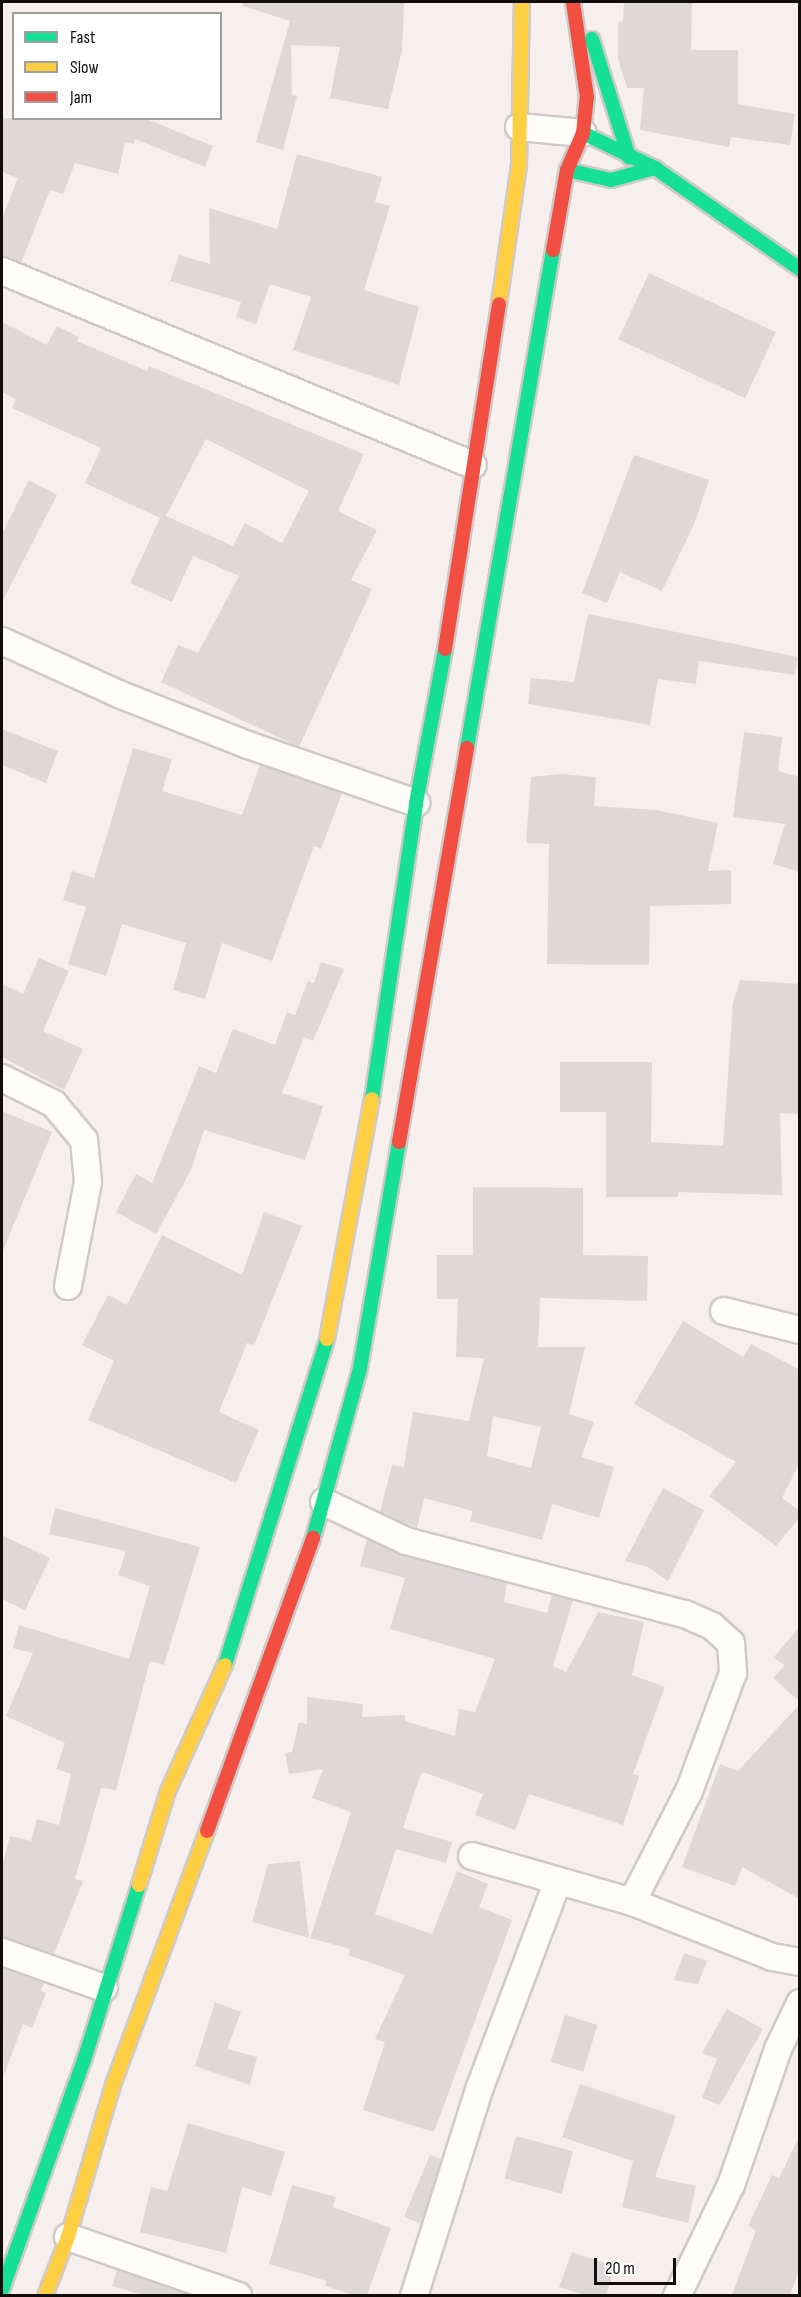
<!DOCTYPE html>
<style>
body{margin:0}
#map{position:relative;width:801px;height:2297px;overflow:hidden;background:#f6efed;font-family:"Sofia Sans Condensed",sans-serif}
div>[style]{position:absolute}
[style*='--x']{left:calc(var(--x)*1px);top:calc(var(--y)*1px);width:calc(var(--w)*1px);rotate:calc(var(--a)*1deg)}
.building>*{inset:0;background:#ded8d8;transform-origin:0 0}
.roads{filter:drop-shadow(2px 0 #cfcac8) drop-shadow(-2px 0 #cfcac8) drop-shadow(0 2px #cfcac8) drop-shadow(0 -2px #cfcac8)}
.street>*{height:26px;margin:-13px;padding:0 13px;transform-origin:13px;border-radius:13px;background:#fefdfc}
.fast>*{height:14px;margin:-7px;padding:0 7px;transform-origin:7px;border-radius:7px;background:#16e098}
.slow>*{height:14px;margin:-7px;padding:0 7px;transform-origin:7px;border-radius:7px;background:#ffcf43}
.jam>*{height:14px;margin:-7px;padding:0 7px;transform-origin:7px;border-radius:7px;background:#f24e42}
span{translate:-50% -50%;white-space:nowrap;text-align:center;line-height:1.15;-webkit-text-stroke:4.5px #fff;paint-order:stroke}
.frame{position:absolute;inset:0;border:3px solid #120e0d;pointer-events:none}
.legend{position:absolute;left:12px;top:12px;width:210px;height:108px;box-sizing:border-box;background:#fff;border:2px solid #a09f9e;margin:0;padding:8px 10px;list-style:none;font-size:18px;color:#120e0d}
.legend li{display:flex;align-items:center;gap:12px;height:30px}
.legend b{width:30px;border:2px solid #a09f9e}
.scale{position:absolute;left:594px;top:2258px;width:82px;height:27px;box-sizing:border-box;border:3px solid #120e0d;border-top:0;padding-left:8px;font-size:18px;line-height:21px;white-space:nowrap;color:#120e0d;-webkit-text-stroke:4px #fff;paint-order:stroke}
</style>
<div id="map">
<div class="building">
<div style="clip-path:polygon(243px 2px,404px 2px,402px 50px,388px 109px,330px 98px,340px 47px,291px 45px,292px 95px,297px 96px,283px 150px,256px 142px,290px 21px,243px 6px)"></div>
<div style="clip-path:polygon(624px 2px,692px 2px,691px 50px,738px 50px,738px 104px,795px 114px,790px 145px,731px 137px,729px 147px,640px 130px,644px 88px,627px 88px,618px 59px,618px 22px,623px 21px)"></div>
<div style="clip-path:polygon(2px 118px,144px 118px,213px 146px,205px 167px,135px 139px,134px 144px,125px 142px,118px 174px,75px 163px,63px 194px,50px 190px,21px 263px,2px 256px,2px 218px,18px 178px,2px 172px)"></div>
<div style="clip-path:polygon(297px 154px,382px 177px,375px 202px,390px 206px,364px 290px,419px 307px,399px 385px,293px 350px,311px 297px,270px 284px,256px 324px,236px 317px,241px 302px,170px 281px,179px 255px,210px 264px,209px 208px,277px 229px)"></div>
<div style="left:649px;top:273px;width:140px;height:73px;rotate:25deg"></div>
<div style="clip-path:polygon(evenodd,2px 322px,47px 345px,57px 326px,79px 337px,77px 341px,147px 371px,149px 366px,364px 454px,338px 511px,377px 530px,351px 580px,372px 589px,299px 747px,161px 682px,178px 645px,198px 653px,239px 576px,193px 556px,172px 602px,130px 583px,160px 518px,85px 483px,101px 448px,12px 408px,16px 400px,2px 392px,2px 322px,206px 439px,309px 491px,282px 543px,245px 523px,233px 546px,166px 516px,206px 439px)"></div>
<div style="clip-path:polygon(634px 455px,709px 480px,695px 522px,662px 591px,620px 572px,607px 603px,582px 593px)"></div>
<div style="clip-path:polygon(29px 480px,57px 495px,2px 602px,2px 534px)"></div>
<div style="clip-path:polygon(588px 614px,798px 657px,795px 675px,699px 661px,696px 684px,658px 679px,650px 725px,528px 704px,531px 678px,574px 682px)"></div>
<div style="clip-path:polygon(2px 729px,58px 751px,46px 783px,2px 765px)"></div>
<div style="clip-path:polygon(744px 732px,782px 737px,778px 771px,800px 777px,800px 872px,773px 864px,785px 824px,733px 817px)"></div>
<div style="clip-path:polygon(133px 748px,172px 759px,162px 791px,242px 815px,260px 765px,342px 793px,321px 849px,314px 846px,272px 961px,222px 943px,205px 999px,173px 990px,186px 943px,122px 924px,106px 976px,68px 964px,86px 907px,63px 900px,72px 871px,94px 878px)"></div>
<div style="clip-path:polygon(560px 774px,596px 777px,594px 806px,656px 810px,718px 823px,708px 871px,731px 870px,731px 904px,650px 906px,649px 965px,547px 964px,549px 844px,526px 843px,531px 777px)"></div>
<div style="clip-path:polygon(39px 958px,69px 971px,43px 1031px,83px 1049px,64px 1090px,2px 1057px,2px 984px,23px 994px)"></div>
<div style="clip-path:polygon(321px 962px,344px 969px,313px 1041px,304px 1037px,282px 1093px,323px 1106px,305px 1160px,204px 1130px,191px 1170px,156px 1234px,116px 1212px,136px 1174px,152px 1183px,199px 1066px,216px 1073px,233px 1029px,275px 1045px,287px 1012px,295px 1015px,308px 981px,314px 983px)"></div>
<div style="clip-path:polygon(740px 980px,800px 984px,800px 1114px,780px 1113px,782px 1195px,678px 1192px,678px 1197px,606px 1197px,606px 1112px,560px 1112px,560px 1062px,652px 1062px,651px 1142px,723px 1146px,733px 1003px)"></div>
<div style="clip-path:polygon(2px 1111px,52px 1132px,2px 1253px)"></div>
<div style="clip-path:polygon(evenodd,473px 1187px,583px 1188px,583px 1255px,648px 1256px,647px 1301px,540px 1298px,538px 1347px,585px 1347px,569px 1414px,594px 1422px,581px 1457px,614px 1467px,599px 1518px,552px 1504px,542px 1540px,470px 1521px,473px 1511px,424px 1498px,417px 1528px,380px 1512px,392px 1465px,404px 1467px,413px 1412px,469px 1421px,484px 1358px,456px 1357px,458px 1299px,437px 1299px,437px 1255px,473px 1255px,473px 1187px,493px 1416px,541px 1427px,531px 1468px,487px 1456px,493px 1416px)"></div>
<div style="clip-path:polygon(264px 1212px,302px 1226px,254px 1345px,247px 1343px,219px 1412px,259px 1430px,236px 1483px,88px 1420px,114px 1361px,82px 1345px,108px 1295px,127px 1305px,162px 1235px,242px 1275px)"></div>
<div style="clip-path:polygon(683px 1321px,743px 1357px,751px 1344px,800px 1370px,800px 1462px,782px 1498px,800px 1511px,800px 1517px,776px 1546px,709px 1496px,736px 1462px,634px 1404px)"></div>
<div style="clip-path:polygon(663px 1488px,704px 1510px,668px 1581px,648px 1567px,625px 1561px)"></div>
<div style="clip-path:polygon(55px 1508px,200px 1547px,164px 1665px,150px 1661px,116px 1790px,101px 1788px,75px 1879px,83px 1881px,54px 1954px,2px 1937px,2px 1867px,10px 1836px,31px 1841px,37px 1819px,59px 1825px,71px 1774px,56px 1769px,65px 1743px,6px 1716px,33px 1653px,13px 1648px,19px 1625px,129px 1659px,150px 1586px,118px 1575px,126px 1551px,49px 1534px)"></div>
<div style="clip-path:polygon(2px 1535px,50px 1558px,25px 1610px,2px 1599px)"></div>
<div style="clip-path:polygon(367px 1539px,402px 1555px,507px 1583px,504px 1602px,547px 1613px,552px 1595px,573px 1600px,553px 1666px,566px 1672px,598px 1612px,644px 1622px,632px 1675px,665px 1687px,633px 1774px,639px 1776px,623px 1825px,529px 1794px,515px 1830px,475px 1815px,483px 1794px,423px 1772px,420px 1776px,403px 1828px,452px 1842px,446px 1863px,396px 1849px,375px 1914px,432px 1934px,457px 1871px,488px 1884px,479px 1907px,512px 1920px,434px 2132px,363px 2110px,385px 2042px,375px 2039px,405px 1975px,348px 1955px,350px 1949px,310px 1938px,351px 1812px,312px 1798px,323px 1769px,289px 1774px,285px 1753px,292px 1752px,299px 1722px,307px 1724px,307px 1697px,363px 1704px,362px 1717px,405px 1715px,405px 1721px,455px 1736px,459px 1709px,475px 1712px,495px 1659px,390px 1629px,405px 1578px,360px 1566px)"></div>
<div style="clip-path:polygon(800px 1626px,800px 1702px,773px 1678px,785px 1665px,773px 1658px)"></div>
<div style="clip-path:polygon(800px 1704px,800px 1899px,742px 1867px,735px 1886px,682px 1867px,720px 1764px,738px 1771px)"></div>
<div style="clip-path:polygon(300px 1861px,309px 1938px,252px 1922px,268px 1864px)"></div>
<div style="clip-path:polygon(684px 1953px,707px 1961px,698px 1984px,674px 1980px)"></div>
<div style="clip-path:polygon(2px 1968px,44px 1983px,41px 1991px,46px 1993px,32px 2028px,23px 2024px,4px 2075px)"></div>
<div style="clip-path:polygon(215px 2002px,241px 2012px,227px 2049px,257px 2057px,250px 2085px,195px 2066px)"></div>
<div style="clip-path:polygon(727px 2009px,763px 2029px,720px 2105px,702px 2098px,717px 2059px,702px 2053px)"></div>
<div style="left:565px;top:2015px;width:34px;height:49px;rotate:17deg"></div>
<div style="clip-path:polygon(580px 2084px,676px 2116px,655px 2177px,696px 2186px,688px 2223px,622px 2207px,633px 2161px,562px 2137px)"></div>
<div style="clip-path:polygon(188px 2123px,285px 2152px,271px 2196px,242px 2187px,226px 2253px,140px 2232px,151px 2187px,167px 2191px)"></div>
<div style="clip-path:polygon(800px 2135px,800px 2269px,790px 2295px,732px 2295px,756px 2230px,748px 2226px,772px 2175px,779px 2178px)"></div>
<div style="left:516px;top:2136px;width:59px;height:44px;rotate:15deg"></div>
<div style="clip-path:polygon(430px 2155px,441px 2159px,421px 2224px,404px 2217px)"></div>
<div style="clip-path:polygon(292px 2185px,336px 2197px,333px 2207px,391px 2228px,367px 2295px,354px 2295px,325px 2286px,327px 2281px,269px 2264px)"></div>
<div style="clip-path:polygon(572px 2252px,616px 2267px,606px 2295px,584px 2295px,559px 2287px)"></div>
<div style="clip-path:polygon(117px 2270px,191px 2295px,143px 2295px,112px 2286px)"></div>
</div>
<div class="roads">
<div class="street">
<div style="--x:519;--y:127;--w:64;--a:5.4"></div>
<div style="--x:2;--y:271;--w:509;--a:22.39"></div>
<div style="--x:2;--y:641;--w:131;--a:24.4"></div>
<div style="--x:121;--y:695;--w:136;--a:21.5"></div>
<div style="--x:248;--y:745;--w:178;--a:19"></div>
<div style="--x:2;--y:1078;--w:58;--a:26.6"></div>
<div style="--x:54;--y:1104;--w:47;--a:50.2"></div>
<div style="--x:84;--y:1140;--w:42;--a:84.6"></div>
<div style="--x:88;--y:1182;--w:106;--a:100.9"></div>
<div style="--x:724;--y:1311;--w:78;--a:14"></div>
<div style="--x:324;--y:1502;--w:91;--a:25.4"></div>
<div style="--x:406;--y:1541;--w:288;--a:14.7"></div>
<div style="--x:685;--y:1614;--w:30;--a:24"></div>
<div style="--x:712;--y:1626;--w:25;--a:42"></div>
<div style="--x:731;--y:1643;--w:30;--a:86"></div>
<div style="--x:733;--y:1673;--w:126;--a:110.4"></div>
<div style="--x:689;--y:1791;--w:125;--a:117.2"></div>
<div style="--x:472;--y:1856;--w:166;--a:16"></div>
<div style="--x:632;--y:1902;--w:150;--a:21.4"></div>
<div style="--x:772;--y:1957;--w:28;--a:10"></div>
<div style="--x:2;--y:1952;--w:108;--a:19.4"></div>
<div style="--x:68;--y:2237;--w:180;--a:19.1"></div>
<div style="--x:414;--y:2296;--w:219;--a:-72.5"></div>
<div style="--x:480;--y:2087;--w:218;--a:-69.3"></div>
<div style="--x:677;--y:2296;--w:123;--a:-64.1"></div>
<div style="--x:731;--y:2185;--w:144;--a:-70.9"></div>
<div style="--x:778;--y:2049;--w:51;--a:-64.4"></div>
</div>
<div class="fast">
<div style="--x:592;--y:39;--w:124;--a:72.6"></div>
<div style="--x:583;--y:133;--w:80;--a:25.9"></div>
<div style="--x:655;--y:168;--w:177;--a:34.9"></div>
<div style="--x:567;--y:170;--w:45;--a:12.8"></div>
<div style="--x:611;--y:180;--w:46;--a:-15.3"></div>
<div style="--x:467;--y:748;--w:505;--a:-80.2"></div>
<div style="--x:372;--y:1099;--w:299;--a:-81.5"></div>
<div style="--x:416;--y:803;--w:157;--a:-79.3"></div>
<div style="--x:313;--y:1538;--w:176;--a:-74.5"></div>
<div style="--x:360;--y:1368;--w:229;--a:-80.2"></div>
<div style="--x:225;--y:1665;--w:342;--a:-72.6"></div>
<div style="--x:2;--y:2290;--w:247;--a:-70.4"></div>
<div style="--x:85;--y:2057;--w:180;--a:-72.6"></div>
</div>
<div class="slow">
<div style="--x:499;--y:304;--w:139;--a:-81.8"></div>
<div style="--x:519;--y:166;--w:164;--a:-89"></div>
<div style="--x:327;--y:1339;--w:244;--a:-79.4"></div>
<div style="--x:139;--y:1885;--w:98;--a:-72.9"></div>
<div style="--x:168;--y:1791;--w:138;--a:-65.7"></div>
<div style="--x:45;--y:2296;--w:63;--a:-68.7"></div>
<div style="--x:68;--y:2237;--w:159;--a:-73.5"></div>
<div style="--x:113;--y:2085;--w:271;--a:-69.7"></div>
</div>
<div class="jam">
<div style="--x:553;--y:250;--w:81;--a:-80.1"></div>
<div style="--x:567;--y:170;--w:40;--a:-66.6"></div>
<div style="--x:583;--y:133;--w:36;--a:-84"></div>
<div style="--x:587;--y:97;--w:96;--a:-98.4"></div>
<div style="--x:445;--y:649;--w:349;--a:-81.1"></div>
<div style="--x:399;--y:1142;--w:400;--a:-80.2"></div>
<div style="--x:207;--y:1831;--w:312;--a:-70.1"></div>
</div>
</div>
<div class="frame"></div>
<ul class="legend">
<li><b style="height:8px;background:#16e098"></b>Fast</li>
<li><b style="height:8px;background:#ffcf43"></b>Slow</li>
<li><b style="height:8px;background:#f24e42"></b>Jam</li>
</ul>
<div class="scale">20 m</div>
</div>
